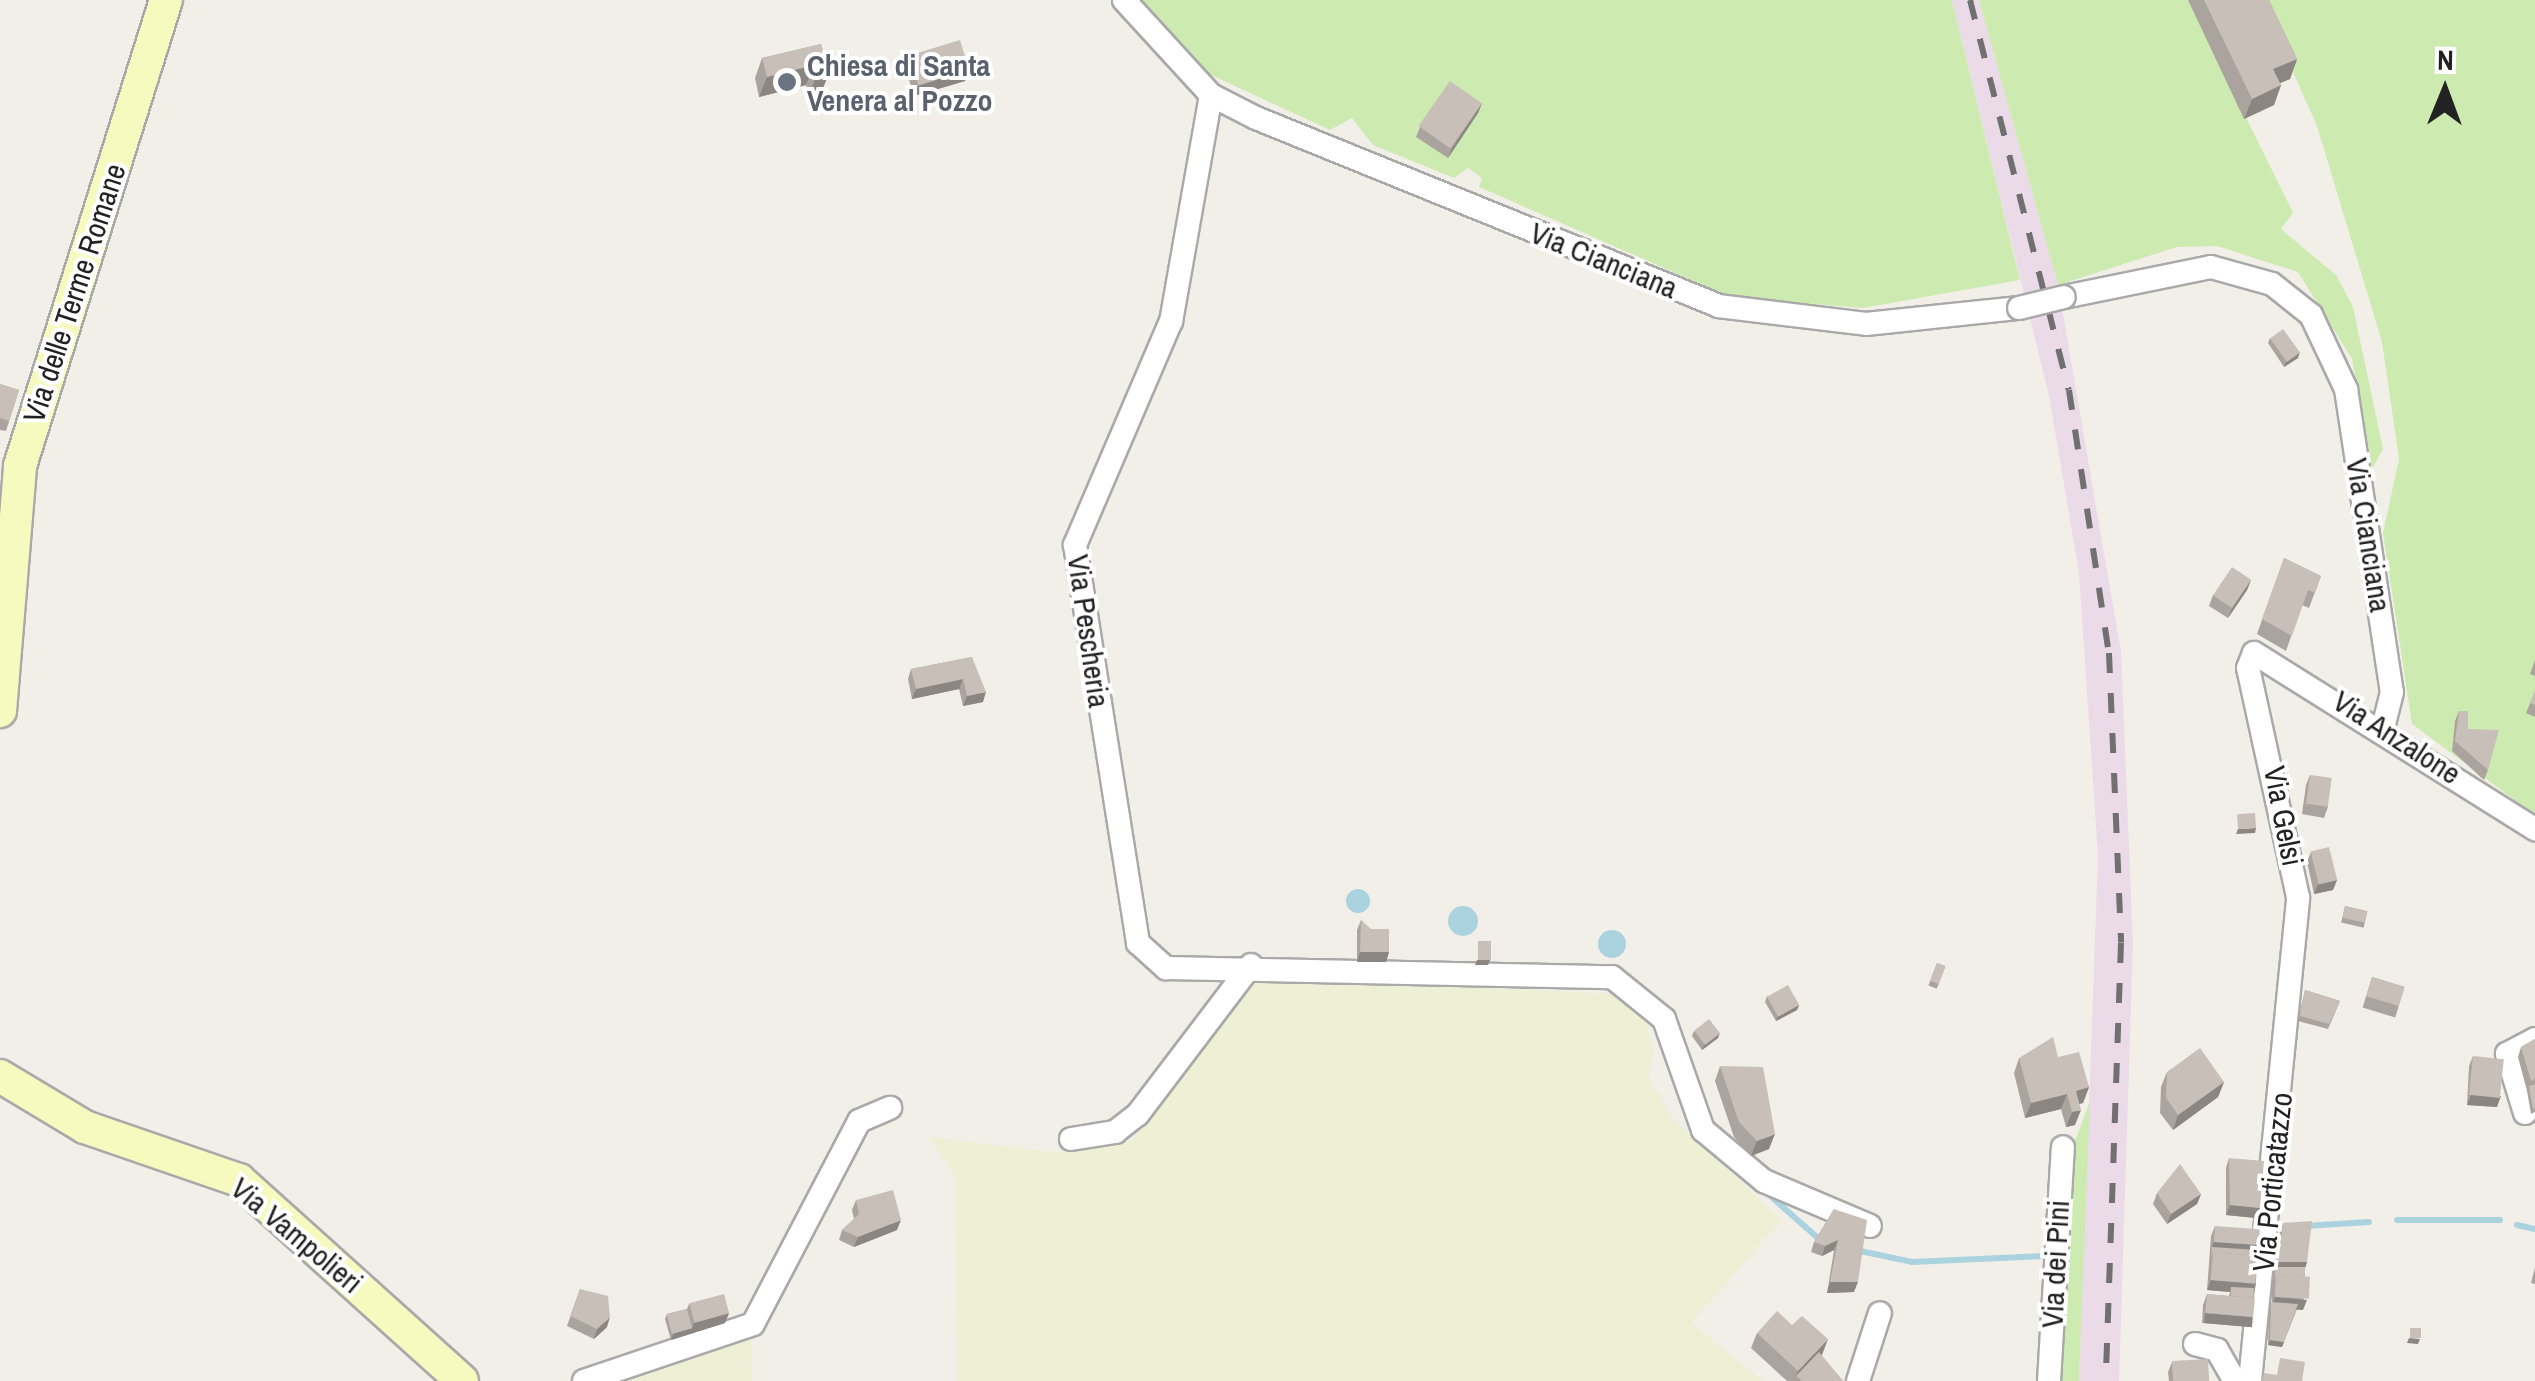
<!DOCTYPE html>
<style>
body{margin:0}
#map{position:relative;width:2535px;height:1381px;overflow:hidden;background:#f2efe9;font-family:"Archivo Narrow",sans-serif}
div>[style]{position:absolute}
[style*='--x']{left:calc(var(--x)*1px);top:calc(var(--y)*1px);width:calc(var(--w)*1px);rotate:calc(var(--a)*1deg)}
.industrial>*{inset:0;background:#ebdbe8}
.farmland>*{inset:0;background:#eef0d5}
.grass>*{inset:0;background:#cdebb0}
.water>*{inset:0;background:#aad3df}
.round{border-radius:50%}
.stream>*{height:6px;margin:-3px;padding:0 3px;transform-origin:3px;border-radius:3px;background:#aad3df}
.roads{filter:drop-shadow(2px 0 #a9a9a9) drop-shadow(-2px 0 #a9a9a9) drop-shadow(0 2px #a9a9a9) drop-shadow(0 -2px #a9a9a9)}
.street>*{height:22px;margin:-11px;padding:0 11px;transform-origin:11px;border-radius:11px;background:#fff}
.secondary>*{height:32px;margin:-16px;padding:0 16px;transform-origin:16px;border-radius:16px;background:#f7fabf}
.rail>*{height:6px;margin-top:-3px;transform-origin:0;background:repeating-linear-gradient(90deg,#707070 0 20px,transparent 0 40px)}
.bridges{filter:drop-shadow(2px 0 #a9a9a9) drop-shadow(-2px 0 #a9a9a9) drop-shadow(0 2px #a9a9a9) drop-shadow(0 -2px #a9a9a9)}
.street-bridge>*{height:22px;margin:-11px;padding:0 11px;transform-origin:11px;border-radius:11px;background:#fff}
.wall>*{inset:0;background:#aba49e;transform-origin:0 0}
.shaded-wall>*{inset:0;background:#8b8681;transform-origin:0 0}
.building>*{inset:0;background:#c7bfb8;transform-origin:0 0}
.dots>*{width:28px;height:28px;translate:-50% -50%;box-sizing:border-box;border:5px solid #fff;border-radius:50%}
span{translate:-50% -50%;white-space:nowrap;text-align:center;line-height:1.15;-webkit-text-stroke:8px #fff;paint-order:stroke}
.worship-label{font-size:30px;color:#5b616d;font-weight:700}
.left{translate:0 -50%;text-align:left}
.street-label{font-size:30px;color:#222}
.north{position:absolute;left:2395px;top:40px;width:100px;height:100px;-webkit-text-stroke:8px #fff;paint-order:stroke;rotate:1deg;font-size:28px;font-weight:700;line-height:40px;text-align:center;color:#222}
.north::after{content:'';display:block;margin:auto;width:35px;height:45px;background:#222;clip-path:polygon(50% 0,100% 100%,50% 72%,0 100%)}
</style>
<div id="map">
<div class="industrial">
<div style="clip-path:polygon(1952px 0,1979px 0,2058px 285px,2121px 652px,2133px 943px,2119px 1381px,2079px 1381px,2098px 856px,2079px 573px,2049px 396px)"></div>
</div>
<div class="farmland">
<div style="clip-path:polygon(1260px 977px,1618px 994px,1642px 1011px,1654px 1049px,1649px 1078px,1672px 1118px,1782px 1220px,1691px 1323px,1764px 1381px,957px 1381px,955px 1175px,928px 1137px,1055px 1152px,1132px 1140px)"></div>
<div style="clip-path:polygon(751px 1336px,752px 1381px,613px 1381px,740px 1341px)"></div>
</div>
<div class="grass">
<div style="clip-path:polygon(1142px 0,1952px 0,2020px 280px,1863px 308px,1730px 297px,1479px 187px,1482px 178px,1468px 168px,1454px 178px,1373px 145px,1352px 118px,1330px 130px,1209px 74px)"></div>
<div style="clip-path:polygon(1979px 0,2188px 0,2293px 213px,2281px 229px,2336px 275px,2353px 307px,2383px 449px,2372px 469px,2352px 359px,2298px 272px,2217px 246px,2177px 247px,2058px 285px)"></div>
<div style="clip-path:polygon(2261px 0,2535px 0,2535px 815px,2412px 724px,2383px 533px,2399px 459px,2382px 342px,2317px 126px)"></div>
<div style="clip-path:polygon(2090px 1101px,2079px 1381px,2055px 1381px,2066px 1165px)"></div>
</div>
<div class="water">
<div class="round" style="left:1346px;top:889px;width:24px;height:24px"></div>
<div class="round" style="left:1448px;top:906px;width:30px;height:30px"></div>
<div class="round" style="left:1598px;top:930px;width:28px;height:28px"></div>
</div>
<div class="stream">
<div style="--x:1766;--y:1192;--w:72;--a:41.6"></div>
<div style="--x:2397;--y:1220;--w:103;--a:0"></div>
<div style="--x:2517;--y:1225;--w:18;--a:13"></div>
<div style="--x:2305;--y:1226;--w:64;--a:-3.6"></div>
<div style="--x:1860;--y:1251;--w:53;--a:11.9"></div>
<div style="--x:1912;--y:1262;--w:132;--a:-2.6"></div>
</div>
<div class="roads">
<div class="street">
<div style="--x:1124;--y:0;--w:129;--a:47.5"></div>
<div style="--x:1211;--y:95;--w:51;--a:27.1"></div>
<div style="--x:1256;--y:118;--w:499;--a:22.1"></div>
<div style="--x:1718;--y:306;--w:149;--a:6.9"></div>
<div style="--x:1866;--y:324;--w:154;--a:-6"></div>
<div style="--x:1211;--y:95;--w:230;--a:100"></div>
<div style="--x:1171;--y:321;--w:244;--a:113.2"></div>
<div style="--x:1075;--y:545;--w:403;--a:81"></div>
<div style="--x:1138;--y:943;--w:38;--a:42"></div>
<div style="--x:1166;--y:968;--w:446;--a:1.2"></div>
<div style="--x:1612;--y:977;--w:67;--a:38.9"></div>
<div style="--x:1664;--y:1019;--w:118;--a:70.6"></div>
<div style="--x:1703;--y:1130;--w:80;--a:39.9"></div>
<div style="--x:1764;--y:1181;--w:115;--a:23"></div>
<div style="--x:2064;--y:297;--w:150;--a:-11.5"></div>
<div style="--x:2211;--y:267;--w:63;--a:15.6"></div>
<div style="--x:2272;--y:284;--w:50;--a:38.5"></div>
<div style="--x:2311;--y:315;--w:82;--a:64.7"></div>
<div style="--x:2346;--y:389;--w:306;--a:81.4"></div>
<div style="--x:2392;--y:692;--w:36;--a:104"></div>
<div style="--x:2525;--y:1113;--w:62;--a:-107"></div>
<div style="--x:2507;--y:1054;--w:32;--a:-28"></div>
<div style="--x:1071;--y:1139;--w:45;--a:-9"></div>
<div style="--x:1115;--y:1132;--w:29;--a:-38"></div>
<div style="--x:1138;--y:1114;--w:187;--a:-52.8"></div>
<div style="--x:2195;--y:1344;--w:23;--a:15"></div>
<div style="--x:2217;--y:1350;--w:36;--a:60"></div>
<div style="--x:584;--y:1381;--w:178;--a:-18.6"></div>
<div style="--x:753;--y:1324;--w:229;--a:-62.4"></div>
<div style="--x:859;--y:1121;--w:34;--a:-23"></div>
<div style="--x:1858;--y:1381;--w:71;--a:-72.1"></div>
<div style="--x:2049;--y:1381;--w:234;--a:-86.6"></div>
<div style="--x:2250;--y:1381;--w:486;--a:-84.3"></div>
<div style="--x:2298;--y:897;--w:234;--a:-102.3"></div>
<div style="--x:2248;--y:668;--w:16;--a:-68"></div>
<div style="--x:2254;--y:653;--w:332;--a:32.1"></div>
</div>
<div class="secondary">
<div style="--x:0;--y:711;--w:246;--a:-85.3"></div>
<div style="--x:20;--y:466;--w:488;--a:-72.6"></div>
<div style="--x:0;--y:1076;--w:99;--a:31"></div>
<div style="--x:85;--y:1127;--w:163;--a:19"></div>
<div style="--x:239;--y:1180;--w:300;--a:42"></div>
</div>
</div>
<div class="rail">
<div style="--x:1970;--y:0;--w:402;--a:75.8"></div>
<div style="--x:2069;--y:390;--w:266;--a:81.4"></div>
<div style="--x:2109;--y:653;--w:290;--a:87.6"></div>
<div style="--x:2121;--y:943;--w:438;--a:92"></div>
</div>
<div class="bridges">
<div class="street-bridge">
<div style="--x:2019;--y:308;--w:46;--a:-13.7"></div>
</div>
</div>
<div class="wall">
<div style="clip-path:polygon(2188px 0,2269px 0,2297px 59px,2290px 79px,2280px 83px,2281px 85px,2274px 105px,2244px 119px)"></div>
<div style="clip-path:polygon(821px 44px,829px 73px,821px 93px,809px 96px,806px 85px,759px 97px,755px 78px,762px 58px)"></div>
<div style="clip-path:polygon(909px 56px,969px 70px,965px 81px,914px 96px,905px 66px)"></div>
<div style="clip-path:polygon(1482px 103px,1478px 113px,1448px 158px,1416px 137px,1420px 127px)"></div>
<div style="clip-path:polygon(2270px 338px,2298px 358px,2284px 367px,2268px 343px)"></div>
<div style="clip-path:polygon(0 384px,19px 390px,6px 431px,0 430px)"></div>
<div style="clip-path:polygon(2284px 558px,2321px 576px,2309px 608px,2302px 605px,2286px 651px,2257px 634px)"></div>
<div style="clip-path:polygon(2251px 580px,2247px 590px,2228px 618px,2209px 606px,2213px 595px)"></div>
<div style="clip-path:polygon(972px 657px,983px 702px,963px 706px,959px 689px,912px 699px,908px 679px,911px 669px)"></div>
<div style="clip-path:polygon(2535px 660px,2535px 676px,2530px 674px)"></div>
<div style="clip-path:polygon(2535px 691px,2535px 717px,2526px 713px)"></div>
<div style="clip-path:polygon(2459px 711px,2488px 770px,2484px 780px,2452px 751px,2455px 721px)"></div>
<div style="clip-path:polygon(2310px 775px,2328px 807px,2324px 818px,2302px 814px,2306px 785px)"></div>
<div style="clip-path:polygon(2311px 852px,2337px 880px,2333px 890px,2314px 894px,2307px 862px)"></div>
<div style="left:2345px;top:906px;width:23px;height:17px;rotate:13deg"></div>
<div style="clip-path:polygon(1361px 920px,1389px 952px,1386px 962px,1357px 962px,1357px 930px)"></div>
<div style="left:1937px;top:963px;width:9px;height:24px;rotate:21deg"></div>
<div style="left:2372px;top:977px;width:34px;height:32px;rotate:17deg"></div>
<div style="clip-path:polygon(2305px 990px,2340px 1001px,2328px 1029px,2298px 1021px)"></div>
<div style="clip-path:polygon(1767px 996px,1799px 1005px,1797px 1010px,1776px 1021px,1765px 1002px)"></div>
<div style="clip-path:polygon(1694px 1031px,1718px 1038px,1702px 1050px,1692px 1036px)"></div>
<div style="clip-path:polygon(2535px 1039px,2535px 1112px,2531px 1114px,2527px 1091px,2518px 1057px,2521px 1047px)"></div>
<div style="clip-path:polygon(2473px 1056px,2497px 1107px,2467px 1105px,2469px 1066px)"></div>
<div style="clip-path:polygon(2058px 1057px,2089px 1087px,2083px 1103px,2079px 1104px,2075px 1125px,2066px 1127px,2061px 1109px,2025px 1118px,2014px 1073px,2019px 1058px)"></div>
<div style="clip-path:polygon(1720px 1066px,1769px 1149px,1751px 1156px,1734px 1137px,1715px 1081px)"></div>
<div style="clip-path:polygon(2167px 1072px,2224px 1082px,2218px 1097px,2173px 1130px,2160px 1113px,2161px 1087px)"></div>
<div style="clip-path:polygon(2229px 1158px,2260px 1208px,2256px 1218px,2226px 1215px,2226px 1168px)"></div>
<div style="clip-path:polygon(2157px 1193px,2201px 1194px,2197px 1204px,2167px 1224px,2153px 1204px)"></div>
<div style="clip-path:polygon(856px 1200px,897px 1230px,854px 1247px,839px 1240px,842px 1230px,854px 1219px,852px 1210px)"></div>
<div style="clip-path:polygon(1834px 1209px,1854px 1292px,1827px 1293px,1834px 1250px,1822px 1256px,1811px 1252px,1814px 1242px)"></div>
<div style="clip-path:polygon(2283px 1223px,2307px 1262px,2305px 1267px,2303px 1310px,2297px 1309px,2282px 1347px,2268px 1345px,2269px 1307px,2272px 1302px,2272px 1285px,2279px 1234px)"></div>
<div style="clip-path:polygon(2215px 1226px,2259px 1245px,2257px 1250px,2256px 1283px,2250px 1327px,2202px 1323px,2203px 1305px,2207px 1294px,2229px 1296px,2230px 1292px,2207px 1290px,2211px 1236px)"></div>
<div style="clip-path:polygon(2535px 1267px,2535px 1284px,2531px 1283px)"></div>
<div style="clip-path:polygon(580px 1289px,607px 1327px,594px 1339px,567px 1326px)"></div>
<div style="clip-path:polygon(689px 1304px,729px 1313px,725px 1323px,671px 1340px,665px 1319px,667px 1314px,687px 1309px)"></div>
<div style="clip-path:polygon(1757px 1333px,1821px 1355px,1843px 1381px,1787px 1381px,1751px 1348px)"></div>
<div style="clip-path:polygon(2172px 1362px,2209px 1381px,2169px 1381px,2168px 1372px)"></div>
</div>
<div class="shaded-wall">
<div style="clip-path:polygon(2297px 59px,2290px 79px,2266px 89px,2273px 69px)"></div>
<div style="clip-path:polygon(814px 65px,806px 85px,759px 97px,767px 77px)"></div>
<div style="clip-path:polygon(969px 70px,965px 81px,914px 96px,918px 86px)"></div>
<div style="clip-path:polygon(829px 73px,821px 93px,809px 96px,816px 76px)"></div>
<div style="clip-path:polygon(2281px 85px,2274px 105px,2244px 119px,2252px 99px)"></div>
<div style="clip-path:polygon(1482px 103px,1478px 113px,1448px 158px,1452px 148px)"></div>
<div style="clip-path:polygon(2300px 352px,2298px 358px,2284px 367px,2286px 362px)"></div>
<div style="clip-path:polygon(2251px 580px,2247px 590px,2228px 618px,2232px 608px)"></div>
<div style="clip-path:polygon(963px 679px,959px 689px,912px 699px,916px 689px)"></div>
<div style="clip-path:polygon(986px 692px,983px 702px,963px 706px,967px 696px)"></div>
<div style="clip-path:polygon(2256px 828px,2255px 833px,2236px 834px,2238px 829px)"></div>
<div style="clip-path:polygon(2337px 880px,2333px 890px,2314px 894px,2318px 884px)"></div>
<div style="clip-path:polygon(1360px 952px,1389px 952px,1386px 962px,1357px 962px)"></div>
<div style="clip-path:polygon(1477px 960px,1490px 960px,1488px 965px,1475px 965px)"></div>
<div style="clip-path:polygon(1799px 1005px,1797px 1010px,1776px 1021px,1778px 1016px)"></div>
<div style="clip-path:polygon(1720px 1033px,1718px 1038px,1702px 1050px,1704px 1045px)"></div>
<div style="clip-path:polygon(2224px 1082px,2218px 1097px,2173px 1130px,2178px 1115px)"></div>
<div style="clip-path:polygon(2089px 1087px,2083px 1103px,2070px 1106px,2076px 1091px)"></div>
<div style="clip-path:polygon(2067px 1094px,2061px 1109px,2025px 1118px,2031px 1103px)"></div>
<div style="clip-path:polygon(2471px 1095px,2501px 1096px,2497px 1107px,2467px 1105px)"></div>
<div style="clip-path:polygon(2081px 1110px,2075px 1125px,2066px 1127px,2072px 1112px)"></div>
<div style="clip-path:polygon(1775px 1134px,1769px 1149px,1751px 1156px,1757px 1141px)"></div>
<div style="clip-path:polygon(2201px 1194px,2197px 1204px,2167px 1224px,2171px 1214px)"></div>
<div style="clip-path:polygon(2230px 1205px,2260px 1208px,2256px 1218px,2226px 1215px)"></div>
<div style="clip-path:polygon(901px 1220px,897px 1230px,854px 1247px,858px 1237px)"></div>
<div style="clip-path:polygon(1838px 1240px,1834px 1250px,1822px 1256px,1825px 1246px)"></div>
<div style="clip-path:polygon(2214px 1242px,2259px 1245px,2255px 1255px,2212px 1247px)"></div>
<div style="clip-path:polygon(2278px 1262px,2307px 1262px,2304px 1272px,2276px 1267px)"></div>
<div style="clip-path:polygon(2211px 1280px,2256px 1283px,2252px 1294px,2231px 1287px,2230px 1292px,2207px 1290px)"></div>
<div style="clip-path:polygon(1830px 1282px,1858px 1282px,1854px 1292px,1827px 1293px)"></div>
<div style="clip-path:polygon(2275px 1297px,2307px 1300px,2303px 1310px,2271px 1308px)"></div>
<div style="clip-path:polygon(729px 1313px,725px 1323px,671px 1340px,673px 1334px,692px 1328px,694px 1323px)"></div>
<div style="left:2205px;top:1313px;width:48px;height:10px;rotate:5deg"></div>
<div style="clip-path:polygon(610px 1317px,607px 1327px,594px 1339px,597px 1329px)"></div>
<div style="clip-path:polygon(2409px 1338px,2420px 1339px,2418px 1344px,2407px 1343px)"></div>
<div style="clip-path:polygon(1828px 1339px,1822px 1355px,1800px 1379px,1796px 1376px,1798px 1371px)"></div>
<div style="clip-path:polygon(2270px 1340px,2284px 1342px,2282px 1347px,2268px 1345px)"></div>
</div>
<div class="building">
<div style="clip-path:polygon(2204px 0,2269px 0,2297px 59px,2273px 69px,2281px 85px,2252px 99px)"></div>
<div style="left:960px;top:40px;width:31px;height:53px;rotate:73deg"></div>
<div style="clip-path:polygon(821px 44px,829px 73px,816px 76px,814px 65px,767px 77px,762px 58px)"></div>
<div style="left:1450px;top:81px;width:39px;height:55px;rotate:35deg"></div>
<div style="left:2283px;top:329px;width:29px;height:16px;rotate:54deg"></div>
<div style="clip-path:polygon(0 384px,19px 390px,9px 421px,0 418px)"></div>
<div style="clip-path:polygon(2284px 558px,2321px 576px,2315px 593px,2308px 590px,2292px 636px,2262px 619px)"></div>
<div style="left:2232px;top:567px;width:23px;height:34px;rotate:34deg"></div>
<div style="clip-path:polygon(972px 657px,986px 692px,967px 696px,963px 679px,916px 689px,911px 669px)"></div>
<div style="clip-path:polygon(2535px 691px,2535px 705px,2530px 703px)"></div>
<div style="clip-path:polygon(2459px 711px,2468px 711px,2468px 729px,2499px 730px,2488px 770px,2455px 741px)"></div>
<div style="left:2310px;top:775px;width:22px;height:29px;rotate:8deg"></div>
<div style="left:2255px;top:813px;width:15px;height:18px;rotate:86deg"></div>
<div style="left:2329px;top:847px;width:34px;height:19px;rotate:76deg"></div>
<div style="left:2345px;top:906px;width:23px;height:12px;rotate:13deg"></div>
<div style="clip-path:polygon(1361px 920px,1371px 929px,1389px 929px,1389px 952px,1360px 952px)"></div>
<div style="left:1478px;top:941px;width:13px;height:19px"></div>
<div style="left:1937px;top:963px;width:9px;height:19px;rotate:21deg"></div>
<div style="left:2372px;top:977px;width:34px;height:20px;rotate:17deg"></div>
<div style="left:1788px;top:985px;width:23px;height:24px;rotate:61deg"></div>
<div style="clip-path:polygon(2305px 990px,2340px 1001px,2329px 1024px,2300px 1016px)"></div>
<div style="left:1709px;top:1019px;width:18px;height:19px;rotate:52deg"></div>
<div style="clip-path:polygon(2053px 1037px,2058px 1057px,2079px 1052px,2089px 1087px,2076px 1091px,2081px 1110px,2072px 1112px,2067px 1094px,2031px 1103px,2019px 1058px)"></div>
<div style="clip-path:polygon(2535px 1039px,2535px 1079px,2531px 1081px,2521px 1047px)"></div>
<div style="clip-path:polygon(2200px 1048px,2224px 1082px,2178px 1115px,2166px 1098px,2167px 1072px)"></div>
<div style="left:2473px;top:1056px;width:31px;height:39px;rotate:6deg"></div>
<div style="clip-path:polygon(1720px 1066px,1763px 1067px,1775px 1134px,1757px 1141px,1739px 1122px)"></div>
<div style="clip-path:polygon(2535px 1084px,2535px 1108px,2533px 1109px,2529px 1086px)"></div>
<div style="clip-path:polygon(2229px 1158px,2264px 1161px,2260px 1208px,2230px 1205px)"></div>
<div style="clip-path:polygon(2180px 1164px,2201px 1194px,2171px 1214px,2157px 1193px)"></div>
<div style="clip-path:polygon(893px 1190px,901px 1220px,858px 1237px,842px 1230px,859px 1214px,856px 1200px)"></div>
<div style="clip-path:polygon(1834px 1209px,1867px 1220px,1858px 1282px,1830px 1282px,1838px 1240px,1825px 1246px,1814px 1242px)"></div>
<div style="clip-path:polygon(2312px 1221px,2307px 1262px,2278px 1262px,2283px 1223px)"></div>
<div style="left:2215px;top:1226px;width:45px;height:16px;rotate:4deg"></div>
<div style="clip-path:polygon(2212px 1247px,2257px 1250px,2257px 1256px,2213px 1252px,2211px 1257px)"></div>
<div style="left:2213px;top:1252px;width:45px;height:28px;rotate:5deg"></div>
<div style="clip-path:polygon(2276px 1267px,2305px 1267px,2305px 1277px,2276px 1275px,2274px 1280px)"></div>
<div style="left:2276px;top:1275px;width:34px;height:22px;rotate:3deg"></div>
<div style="clip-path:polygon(2231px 1287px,2254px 1288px,2253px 1298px,2231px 1296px)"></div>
<div style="clip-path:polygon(580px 1289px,608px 1296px,610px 1317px,597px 1329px,570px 1316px)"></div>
<div style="left:724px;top:1294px;width:20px;height:36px;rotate:75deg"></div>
<div style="left:2207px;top:1294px;width:48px;height:19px;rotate:5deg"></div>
<div style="clip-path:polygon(2271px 1302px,2298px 1304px,2284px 1342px,2270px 1340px)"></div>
<div style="left:687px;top:1309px;width:20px;height:21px;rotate:75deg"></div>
<div style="clip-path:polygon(1777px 1311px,1792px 1325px,1802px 1316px,1828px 1339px,1798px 1371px,1757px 1333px)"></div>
<div style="left:2410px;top:1328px;width:11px;height:10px"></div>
<div style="clip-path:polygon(1819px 1352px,1843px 1381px,1802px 1381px,1796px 1376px)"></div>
<div style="clip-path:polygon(2280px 1358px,2305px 1362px,2302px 1381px,2262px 1381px,2264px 1373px,2277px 1375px)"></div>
<div style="left:2208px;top:1359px;width:22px;height:36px;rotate:87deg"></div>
</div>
<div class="dots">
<div style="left:787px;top:82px;background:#6b7280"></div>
</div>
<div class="worship-label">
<span class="left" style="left:807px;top:82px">Chiesa di Santa<br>Venera al Pozzo</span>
</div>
<div class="street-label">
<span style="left:1604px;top:260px;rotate:22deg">Via Cianciana</span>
<span style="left:74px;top:293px;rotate:-72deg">Via delle Terme Romane</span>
<span style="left:2369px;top:535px;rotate:81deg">Via Cianciana</span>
<span style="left:1089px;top:631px;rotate:82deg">Via Pescheria</span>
<span style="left:2397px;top:737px;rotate:33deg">Via Anzalone</span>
<span style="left:2284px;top:816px;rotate:79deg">Via Gelsi</span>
<span style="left:2272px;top:1182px;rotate:-84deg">Via Porticatazzo</span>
<span style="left:297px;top:1235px;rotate:40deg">Via Vampolieri</span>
<span style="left:2055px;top:1264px;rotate:-87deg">Via dei Pini</span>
</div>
<div class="north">N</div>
</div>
